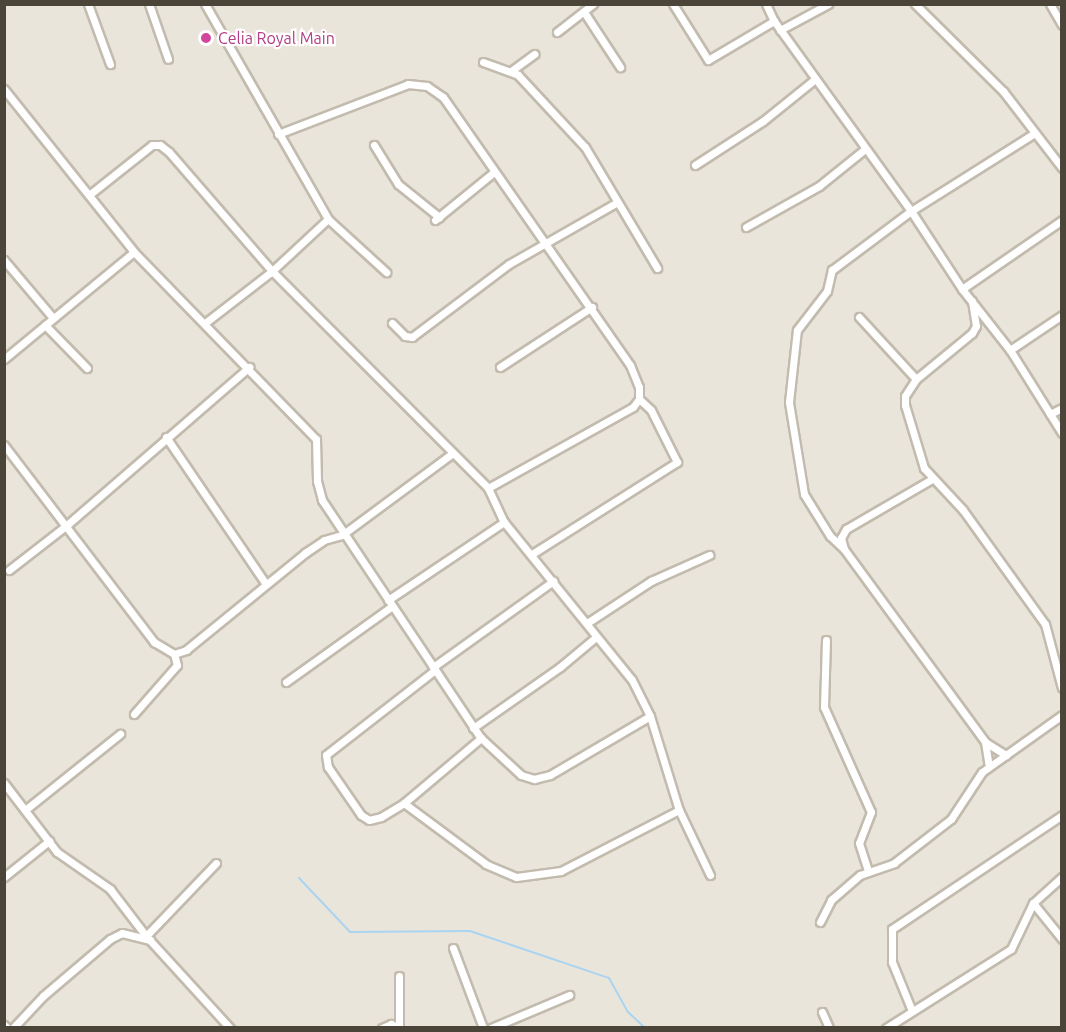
<!DOCTYPE html>
<style>
body{margin:0}
#map{position:relative;width:1066px;height:1032px;overflow:hidden;background:#f6f3ec;font-family:Ubuntu,sans-serif}
div>[style]{position:absolute}
[style*='--x']{left:calc(var(--x)*1px);top:calc(var(--y)*1px);width:calc(var(--w)*1px);rotate:calc(var(--a)*1deg)}
.residential>*{inset:0;background:#eae5da;transform-origin:0 0}
.stream>*{height:2px;margin:-1px;padding:0 1px;transform-origin:1px;border-radius:1px;background:#a9d4f2}
.roads{filter:drop-shadow(2px 0 #c2bbae) drop-shadow(-2px 0 #c2bbae) drop-shadow(0 2px #c2bbae) drop-shadow(0 -2px #c2bbae)}
.minor>*{height:7px;margin:-3.5px;padding:0 3.5px;transform-origin:3.5px;border-radius:3.5px;background:#fff}
.dots>*{width:16px;height:16px;translate:-50% -50%;box-sizing:border-box;border:3px solid #fff;border-radius:50%}
span{translate:-50% -50%;white-space:nowrap;text-align:center;line-height:1.15;-webkit-text-stroke:4.5px #fff;paint-order:stroke}
.hotel-label{font-size:16px;color:#b23c85}
.left{translate:0 -50%;text-align:left}
.frame{position:absolute;inset:0;border:6px solid #4b4439;pointer-events:none}
</style>
<div id="map">
<div class="residential">
<div style="left:5px;top:5px;width:1056px;height:1022px"></div>
</div>
<div class="stream">
<div style="--x:299;--y:878;--w:74;--a:46.6"></div>
<div style="--x:350;--y:932;--w:120;--a:-0.5"></div>
<div style="--x:470;--y:931;--w:147;--a:18.7"></div>
<div style="--x:609;--y:978;--w:39;--a:61"></div>
<div style="--x:628;--y:1012;--w:23;--a:43"></div>
</div>
<div class="roads">
<div class="minor">
<div style="--x:88;--y:4;--w:64;--a:69.9"></div>
<div style="--x:149;--y:4;--w:58;--a:70.9"></div>
<div style="--x:205;--y:4;--w:248;--a:60.2"></div>
<div style="--x:328;--y:219;--w:79;--a:42.4"></div>
<div style="--x:673;--y:4;--w:66;--a:58"></div>
<div style="--x:708;--y:60;--w:77;--a:-30.6"></div>
<div style="--x:766;--y:4;--w:19;--a:65"></div>
<div style="--x:774;--y:21;--w:234;--a:54.2"></div>
<div style="--x:911;--y:211;--w:93;--a:56.8"></div>
<div style="--x:962;--y:289;--w:78;--a:51.8"></div>
<div style="--x:1010;--y:350;--w:98;--a:57.9"></div>
<div style="--x:915;--y:4;--w:124;--a:44.7"></div>
<div style="--x:1003;--y:91;--w:97;--a:52.5"></div>
<div style="--x:1050;--y:4;--w:24;--a:60"></div>
<div style="--x:584;--y:12;--w:66;--a:56.8"></div>
<div style="--x:780;--y:30;--w:55;--a:-28.4"></div>
<div style="--x:557;--y:32;--w:46;--a:-37.9"></div>
<div style="--x:483;--y:62;--w:37;--a:20"></div>
<div style="--x:518;--y:75;--w:98;--a:47.1"></div>
<div style="--x:585;--y:147;--w:141;--a:59.2"></div>
<div style="--x:511;--y:71;--w:29;--a:-36"></div>
<div style="--x:4;--y:89;--w:208;--a:51.4"></div>
<div style="--x:134;--y:252;--w:261;--a:45.8"></div>
<div style="--x:316;--y:439;--w:42;--a:88.6"></div>
<div style="--x:317;--y:481;--w:20;--a:75"></div>
<div style="--x:322;--y:500;--w:286;--a:56.3"></div>
<div style="--x:481;--y:738;--w:54;--a:42.8"></div>
<div style="--x:521;--y:775;--w:14;--a:17"></div>
<div style="--x:534;--y:779;--w:16;--a:-14"></div>
<div style="--x:550;--y:775;--w:116;--a:-30.5"></div>
<div style="--x:278;--y:134;--w:139;--a:-21"></div>
<div style="--x:408;--y:84;--w:19;--a:6"></div>
<div style="--x:427;--y:86;--w:19;--a:35"></div>
<div style="--x:443;--y:97;--w:327;--a:55.1"></div>
<div style="--x:630;--y:365;--w:24;--a:68"></div>
<div style="--x:639;--y:387;--w:12;--a:90"></div>
<div style="--x:639;--y:399;--w:10;--a:127"></div>
<div style="--x:633;--y:407;--w:166;--a:150.8"></div>
<div style="--x:374;--y:145;--w:46;--a:58.4"></div>
<div style="--x:398;--y:184;--w:53;--a:38.8"></div>
<div style="--x:695;--y:165;--w:81;--a:-32.9"></div>
<div style="--x:763;--y:121;--w:67;--a:-38.9"></div>
<div style="--x:89;--y:195;--w:80;--a:-38.4"></div>
<div style="--x:152;--y:145;--w:8;--a:0"></div>
<div style="--x:160;--y:145;--w:11;--a:38"></div>
<div style="--x:169;--y:152;--w:157;--a:49.1"></div>
<div style="--x:272;--y:271;--w:306;--a:45.1"></div>
<div style="--x:488;--y:488;--w:38;--a:65"></div>
<div style="--x:504;--y:522;--w:203;--a:51"></div>
<div style="--x:632;--y:680;--w:40;--a:63.4"></div>
<div style="--x:650;--y:716;--w:98;--a:72.9"></div>
<div style="--x:679;--y:810;--w:133;--a:152.7"></div>
<div style="--x:561;--y:871;--w:45;--a:172.4"></div>
<div style="--x:516;--y:877;--w:33;--a:-157"></div>
<div style="--x:486;--y:864;--w:102;--a:-143.4"></div>
<div style="--x:435;--y:220;--w:76;--a:-39.1"></div>
<div style="--x:746;--y:227;--w:84;--a:-29.3"></div>
<div style="--x:819;--y:186;--w:59;--a:-38.8"></div>
<div style="--x:4;--y:260;--w:76;--a:49.8"></div>
<div style="--x:962;--y:289;--w:121;--a:-34.6"></div>
<div style="--x:972;--y:301;--w:25;--a:81"></div>
<div style="--x:976;--y:326;--w:8;--a:120"></div>
<div style="--x:972;--y:333;--w:72;--a:140.6"></div>
<div style="--x:916;--y:379;--w:20;--a:123"></div>
<div style="--x:905;--y:396;--w:9;--a:90"></div>
<div style="--x:905;--y:405;--w:66;--a:73.2"></div>
<div style="--x:924;--y:468;--w:57;--a:47.1"></div>
<div style="--x:963;--y:510;--w:140;--a:54.3"></div>
<div style="--x:1045;--y:624;--w:66;--a:75.1"></div>
<div style="--x:859;--y:317;--w:84;--a:47.4"></div>
<div style="--x:205;--y:323;--w:85;--a:-37.8"></div>
<div style="--x:272;--y:271;--w:76;--a:-42.9"></div>
<div style="--x:392;--y:323;--w:18;--a:45"></div>
<div style="--x:405;--y:336;--w:7;--a:8"></div>
<div style="--x:412;--y:337;--w:121;--a:-37"></div>
<div style="--x:509;--y:264;--w:123;--a:-29.7"></div>
<div style="--x:45;--y:325;--w:60;--a:45.7"></div>
<div style="--x:1010;--y:350;--w:63;--a:-33.9"></div>
<div style="--x:4;--y:359;--w:168;--a:-39.5"></div>
<div style="--x:500;--y:367;--w:110;--a:-33.1"></div>
<div style="--x:1050;--y:414;--w:13;--a:-27"></div>
<div style="--x:166;--y:437;--w:178;--a:55.8"></div>
<div style="--x:4;--y:445;--w:248;--a:52.7"></div>
<div style="--x:154;--y:642;--w:23;--a:31"></div>
<div style="--x:174;--y:654;--w:13;--a:-18"></div>
<div style="--x:186;--y:650;--w:154;--a:-39.2"></div>
<div style="--x:305;--y:553;--w:23;--a:-34"></div>
<div style="--x:324;--y:540;--w:19;--a:-16"></div>
<div style="--x:342;--y:535;--w:138;--a:-36.5"></div>
<div style="--x:932;--y:479;--w:99;--a:149.8"></div>
<div style="--x:846;--y:529;--w:10;--a:119"></div>
<div style="--x:841;--y:538;--w:11;--a:75"></div>
<div style="--x:844;--y:549;--w:239;--a:53.8"></div>
<div style="--x:985;--y:742;--w:25;--a:32"></div>
<div style="--x:844;--y:549;--w:19;--a:-137"></div>
<div style="--x:830;--y:536;--w:49;--a:-121.8"></div>
<div style="--x:804;--y:494;--w:93;--a:-99.3"></div>
<div style="--x:789;--y:402;--w:72;--a:-83.7"></div>
<div style="--x:797;--y:330;--w:49;--a:-52.4"></div>
<div style="--x:827;--y:291;--w:22;--a:-77"></div>
<div style="--x:832;--y:270;--w:99;--a:-36.8"></div>
<div style="--x:911;--y:211;--w:146;--a:-32.2"></div>
<div style="--x:532;--y:554;--w:172;--a:-32.4"></div>
<div style="--x:677;--y:462;--w:58;--a:-116.6"></div>
<div style="--x:651;--y:410;--w:16;--a:-137"></div>
<div style="--x:9;--y:570;--w:75;--a:-37.9"></div>
<div style="--x:68;--y:524;--w:240;--a:-40.9"></div>
<div style="--x:388;--y:600;--w:140;--a:-33.9"></div>
<div style="--x:587;--y:623;--w:77;--a:-33.3"></div>
<div style="--x:651;--y:581;--w:64;--a:-24.1"></div>
<div style="--x:826;--y:640;--w:67;--a:91.7"></div>
<div style="--x:824;--y:707;--w:115;--a:65.9"></div>
<div style="--x:871;--y:812;--w:33;--a:111"></div>
<div style="--x:859;--y:843;--w:29;--a:72"></div>
<div style="--x:433;--y:667;--w:148;--a:-35.6"></div>
<div style="--x:435;--y:670;--w:138;--a:142.1"></div>
<div style="--x:326;--y:755;--w:12;--a:81"></div>
<div style="--x:328;--y:767;--w:58;--a:55.5"></div>
<div style="--x:361;--y:815;--w:9;--a:32"></div>
<div style="--x:369;--y:820;--w:12;--a:-14"></div>
<div style="--x:381;--y:817;--w:27;--a:-31"></div>
<div style="--x:404;--y:803;--w:101;--a:-40.2"></div>
<div style="--x:286;--y:682;--w:130;--a:-35.6"></div>
<div style="--x:134;--y:714;--w:65;--a:-48.7"></div>
<div style="--x:177;--y:665;--w:11;--a:-105"></div>
<div style="--x:473;--y:728;--w:106;--a:-35"></div>
<div style="--x:560;--y:667;--w:47;--a:-39.8"></div>
<div style="--x:985;--y:742;--w:24;--a:81"></div>
<div style="--x:4;--y:783;--w:87;--a:52.5"></div>
<div style="--x:57;--y:852;--w:65;--a:34.9"></div>
<div style="--x:110;--y:889;--w:59;--a:52.5"></div>
<div style="--x:146;--y:936;--w:125;--a:47.6"></div>
<div style="--x:25;--y:810;--w:122;--a:-38.7"></div>
<div style="--x:679;--y:810;--w:72;--a:64.5"></div>
<div style="--x:4;--y:877;--w:58;--a:-38.7"></div>
<div style="--x:1033;--y:903;--w:46;--a:51.1"></div>
<div style="--x:820;--y:922;--w:25;--a:-63"></div>
<div style="--x:831;--y:900;--w:38;--a:-41"></div>
<div style="--x:860;--y:875;--w:36;--a:-19"></div>
<div style="--x:894;--y:863;--w:72;--a:-37.7"></div>
<div style="--x:951;--y:819;--w:56;--a:-56.6"></div>
<div style="--x:982;--y:772;--w:98;--a:-35.5"></div>
<div style="--x:146;--y:936;--w:101;--a:-46.2"></div>
<div style="--x:453;--y:948;--w:85;--a:69.4"></div>
<div style="--x:399;--y:976;--w:52;--a:90"></div>
<div style="--x:912;--y:1011;--w:53;--a:-112.2"></div>
<div style="--x:892;--y:962;--w:33;--a:-90"></div>
<div style="--x:892;--y:929;--w:205;--a:-33.8"></div>
<div style="--x:822;--y:1012;--w:17;--a:66"></div>
<div style="--x:4;--y:1025;--w:4;--a:45"></div>
<div style="--x:13;--y:1028;--w:44;--a:-46.8"></div>
<div style="--x:43;--y:996;--w:88;--a:-40.4"></div>
<div style="--x:110;--y:939;--w:13;--a:-27"></div>
<div style="--x:122;--y:933;--w:29;--a:14"></div>
<div style="--x:382;--y:1028;--w:10;--a:-24"></div>
<div style="--x:391;--y:1024;--w:9;--a:27"></div>
<div style="--x:491;--y:1028;--w:85;--a:-22.9"></div>
<div style="--x:886;--y:1028;--w:148;--a:-32.3"></div>
<div style="--x:1011;--y:949;--w:51;--a:-64.4"></div>
<div style="--x:1033;--y:903;--w:39;--a:-42"></div>
</div>
</div>
<div class="dots">
<div style="left:206px;top:38px;background:#d1479c"></div>
</div>
<div class="hotel-label">
<span class="left" style="left:218px;top:38px">Celia Royal Main</span>
</div>
<div class="frame"></div>
</div>
